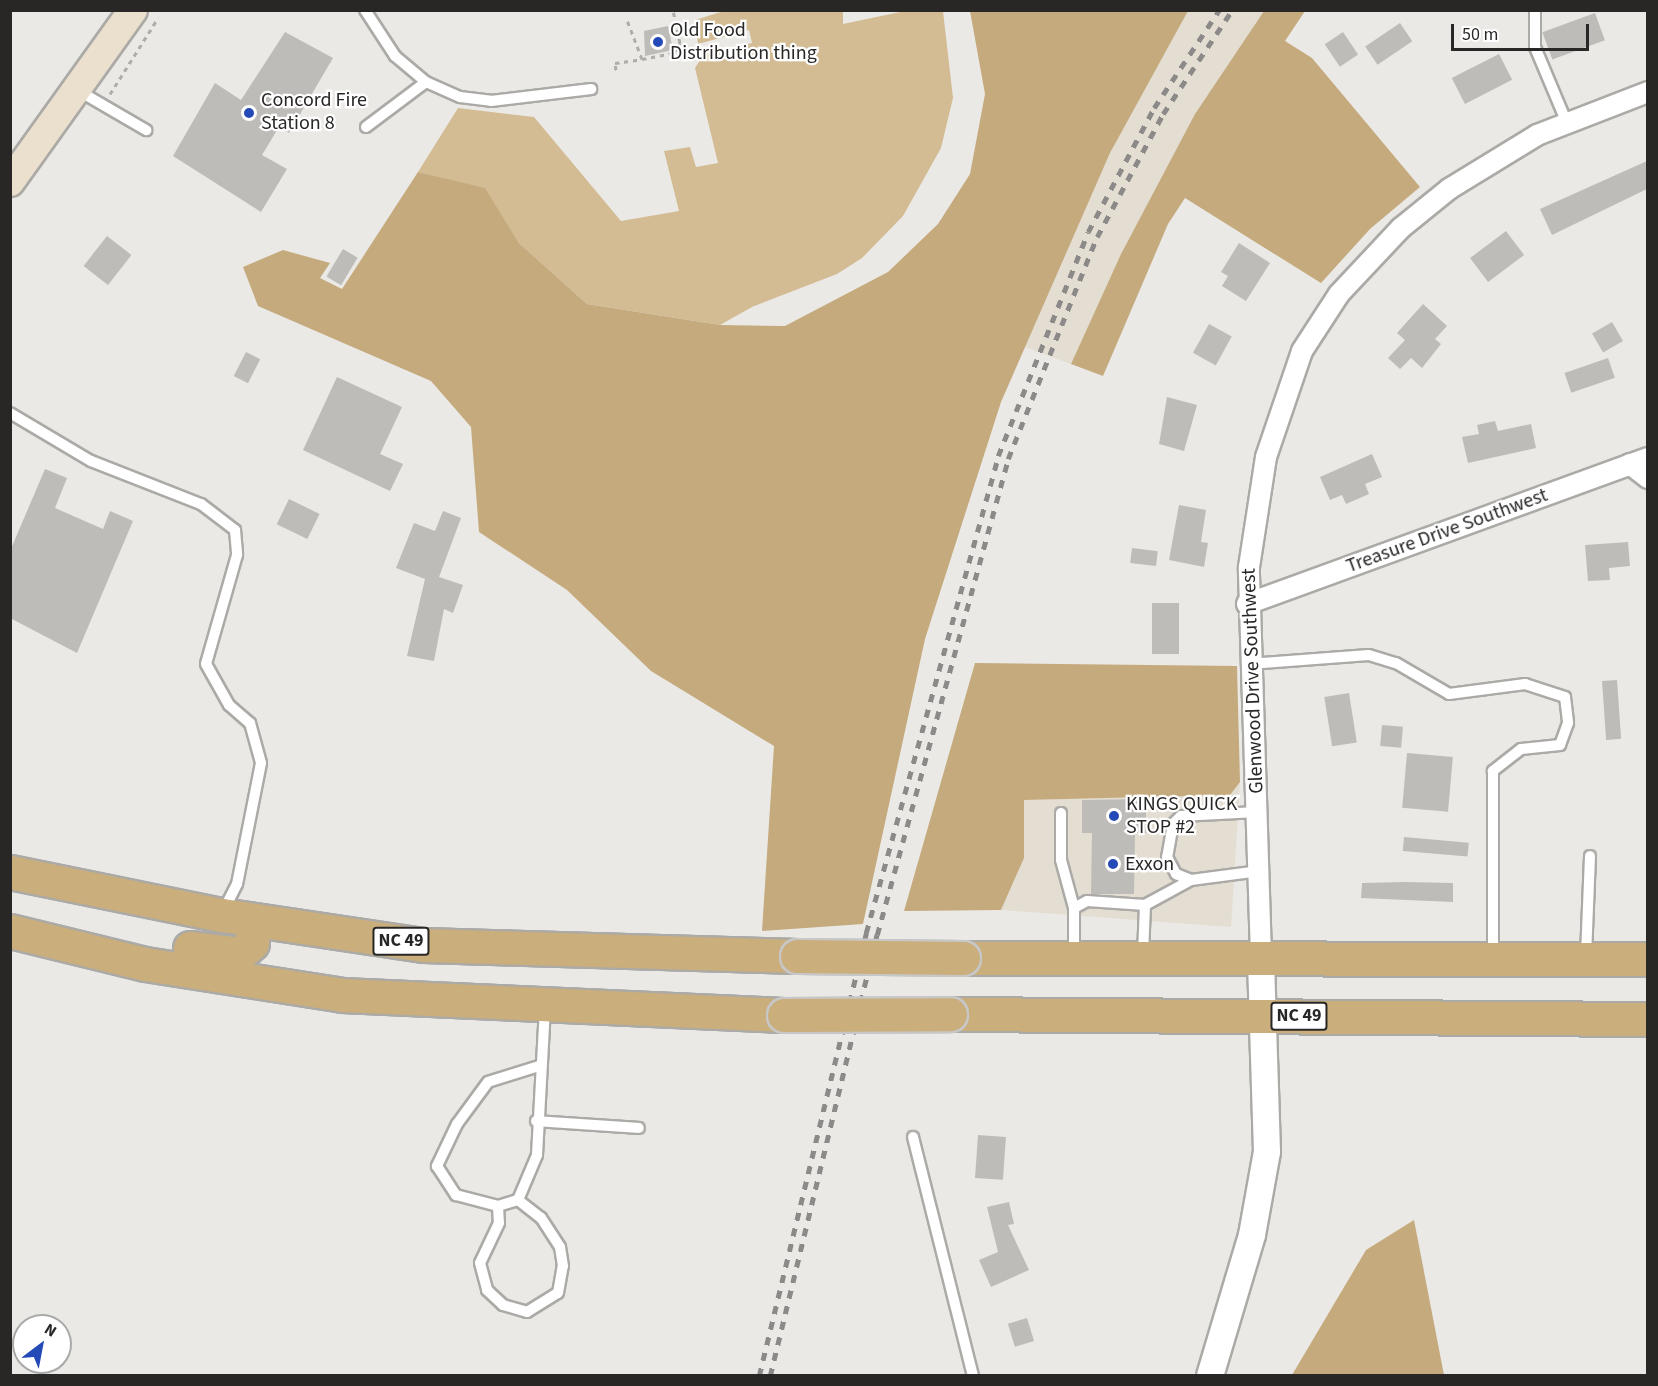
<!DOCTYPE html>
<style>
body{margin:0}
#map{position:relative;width:1658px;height:1386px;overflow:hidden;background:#ebe9e5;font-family:"Source Sans 3",sans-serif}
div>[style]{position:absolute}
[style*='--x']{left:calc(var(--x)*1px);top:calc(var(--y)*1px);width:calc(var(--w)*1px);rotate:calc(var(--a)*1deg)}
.built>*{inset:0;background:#e3ddd2}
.green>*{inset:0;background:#d3bc94}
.forest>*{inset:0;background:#c4aa7d}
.building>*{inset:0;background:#bebcb8;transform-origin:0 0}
.path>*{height:3px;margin-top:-1.5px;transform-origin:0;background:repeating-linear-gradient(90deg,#aeadaa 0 4.5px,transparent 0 9px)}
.roads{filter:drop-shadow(2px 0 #acaaa6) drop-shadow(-2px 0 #acaaa6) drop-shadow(0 2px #acaaa6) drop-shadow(0 -2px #acaaa6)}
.service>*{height:10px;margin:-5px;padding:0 5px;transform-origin:5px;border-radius:5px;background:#fff}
.minor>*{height:20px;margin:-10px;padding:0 10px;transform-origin:10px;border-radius:10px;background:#fff}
.tertiary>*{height:26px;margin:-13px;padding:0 13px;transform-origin:13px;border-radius:13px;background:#fff}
.secondary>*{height:28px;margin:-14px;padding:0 14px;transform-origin:14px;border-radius:14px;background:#ebe0ce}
.trunk>*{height:33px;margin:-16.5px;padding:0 16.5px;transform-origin:16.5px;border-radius:16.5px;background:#caae7c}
.rail>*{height:4.5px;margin-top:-2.25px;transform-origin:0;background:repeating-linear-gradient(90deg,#8c8a88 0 8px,transparent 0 16px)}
.bridges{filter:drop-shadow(2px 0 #c7c7c7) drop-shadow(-2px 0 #c7c7c7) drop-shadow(0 2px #c7c7c7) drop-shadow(0 -2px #c7c7c7)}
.trunk-bridge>*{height:33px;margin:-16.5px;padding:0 16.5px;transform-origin:16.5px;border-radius:16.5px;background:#caae7c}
.dots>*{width:16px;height:16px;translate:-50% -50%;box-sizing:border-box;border:3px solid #fff;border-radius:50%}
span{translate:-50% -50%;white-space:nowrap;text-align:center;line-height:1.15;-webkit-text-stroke:4.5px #fff;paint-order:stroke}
.shield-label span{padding:2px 4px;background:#fff;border:2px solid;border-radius:4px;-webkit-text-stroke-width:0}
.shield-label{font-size:18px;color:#282726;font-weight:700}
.poi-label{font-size:20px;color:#282726}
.left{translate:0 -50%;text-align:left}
.street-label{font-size:20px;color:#282726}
.frame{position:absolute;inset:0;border:12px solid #282726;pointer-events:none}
.north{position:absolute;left:12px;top:1314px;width:60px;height:60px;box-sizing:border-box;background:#fff;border:2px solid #a9a9a8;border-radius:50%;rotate:32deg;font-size:16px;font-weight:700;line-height:24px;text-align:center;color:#282726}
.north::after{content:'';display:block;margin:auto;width:21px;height:27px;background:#244ab8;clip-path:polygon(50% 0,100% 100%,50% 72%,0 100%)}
.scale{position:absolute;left:1451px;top:24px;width:138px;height:27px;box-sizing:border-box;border:3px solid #282726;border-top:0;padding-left:8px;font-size:18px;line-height:21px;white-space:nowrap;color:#282726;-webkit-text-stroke:4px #fff;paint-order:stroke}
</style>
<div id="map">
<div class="built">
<div style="clip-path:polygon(1188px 11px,1264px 11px,1195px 114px,1121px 254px,1071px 364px,1025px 347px,1110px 153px)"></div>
<div style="clip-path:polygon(1240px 782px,1231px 927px,1001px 910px,1024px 858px,1024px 800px,1230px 795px)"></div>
</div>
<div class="green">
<div style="clip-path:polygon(843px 10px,843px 24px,905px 11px,943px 11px,953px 98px,941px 148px,903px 216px,862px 258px,837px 274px,752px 307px,720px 325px,587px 304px,519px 243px,485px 189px,418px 172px,458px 108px,534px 117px,621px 221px,679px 211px,664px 151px,690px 147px,696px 167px,718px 163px,695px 68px,704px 54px,752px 43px,749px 30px,698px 44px,695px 20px,724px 11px)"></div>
</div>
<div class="forest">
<div style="clip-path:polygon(970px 11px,1188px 11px,1110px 153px,1001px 402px,925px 639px,863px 924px,762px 931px,774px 746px,651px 671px,567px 590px,479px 532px,471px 427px,431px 381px,258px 306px,243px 267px,283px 250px,330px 263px,320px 278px,342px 289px,418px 172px,485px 188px,519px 243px,587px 304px,720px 325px,785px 326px,888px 272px,938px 224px,970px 174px,985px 94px)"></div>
<div style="clip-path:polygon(1264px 11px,1305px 11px,1285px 41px,1312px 58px,1420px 187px,1370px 229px,1321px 283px,1185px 198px,1168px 224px,1103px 376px,1071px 364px,1121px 254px,1195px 114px)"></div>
<div style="clip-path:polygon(975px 663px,1237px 666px,1240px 782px,1230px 795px,1024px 800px,1024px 858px,1001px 910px,904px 911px)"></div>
<div style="clip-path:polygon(1414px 1220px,1444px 1375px,1292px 1375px,1366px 1250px)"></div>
</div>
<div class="building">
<div style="left:1595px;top:13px;width:29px;height:56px;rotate:70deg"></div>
<div style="left:1400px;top:23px;width:22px;height:42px;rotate:56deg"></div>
<div style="clip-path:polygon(668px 26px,673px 50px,645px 56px,644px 31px)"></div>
<div style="clip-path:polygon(285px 32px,333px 58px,289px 133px,279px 127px,262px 155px,287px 169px,261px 212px,173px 156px,215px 83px,241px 100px)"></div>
<div style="left:1343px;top:32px;width:27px;height:22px;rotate:56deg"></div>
<div style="left:1499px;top:54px;width:29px;height:53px;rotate:63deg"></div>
<div style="clip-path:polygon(1647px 161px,1647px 189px,1552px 235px,1540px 209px)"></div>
<div style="left:1506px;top:231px;width:30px;height:45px;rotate:53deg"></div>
<div style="left:107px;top:236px;width:31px;height:38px;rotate:38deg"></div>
<div style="clip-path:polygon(1239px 243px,1270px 263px,1246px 301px,1222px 286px,1228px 276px,1221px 272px)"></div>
<div style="left:343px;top:249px;width:17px;height:32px;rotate:31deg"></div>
<div style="clip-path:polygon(1423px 304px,1447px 326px,1435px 339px,1441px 344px,1422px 368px,1411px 358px,1400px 369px,1388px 358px,1405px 340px,1397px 333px)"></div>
<div style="left:1612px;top:322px;width:22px;height:23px;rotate:60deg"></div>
<div style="left:1209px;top:324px;width:26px;height:33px;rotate:29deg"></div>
<div style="left:246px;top:352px;width:16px;height:27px;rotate:27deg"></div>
<div style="left:1608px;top:358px;width:21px;height:46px;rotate:71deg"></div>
<div style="clip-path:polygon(337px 377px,402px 407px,380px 454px,403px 464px,390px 491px,303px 450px)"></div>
<div style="clip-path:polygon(1167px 397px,1197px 405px,1184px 451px,1159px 444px)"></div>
<div style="clip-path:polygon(1495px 421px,1498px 431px,1531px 424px,1536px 448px,1468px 463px,1462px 437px,1479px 434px,1477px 425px)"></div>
<div style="clip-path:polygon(1372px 454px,1382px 477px,1365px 484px,1369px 494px,1346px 504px,1342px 495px,1330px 500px,1320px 477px)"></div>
<div style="clip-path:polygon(45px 469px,67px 478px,55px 508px,103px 529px,110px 511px,133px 521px,77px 653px,10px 618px,10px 551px)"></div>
<div style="left:289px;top:499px;width:34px;height:28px;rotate:26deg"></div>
<div style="clip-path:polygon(1179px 505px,1206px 510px,1201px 542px,1208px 543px,1204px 567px,1169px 560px)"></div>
<div style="clip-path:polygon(443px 511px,461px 518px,439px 577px,463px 585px,453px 613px,444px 609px,434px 661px,407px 656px,425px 579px,396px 568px,414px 523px,435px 531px)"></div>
<div style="clip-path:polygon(1628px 542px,1630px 566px,1609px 568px,1610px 580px,1588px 581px,1585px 545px)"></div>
<div style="left:1132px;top:548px;width:26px;height:15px;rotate:7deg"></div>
<div style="left:1152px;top:603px;width:27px;height:51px"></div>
<div style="left:1617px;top:680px;width:59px;height:15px;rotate:86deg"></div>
<div style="left:1349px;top:693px;width:50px;height:25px;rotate:81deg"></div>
<div style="left:1382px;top:725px;width:21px;height:21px;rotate:5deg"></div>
<div style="left:1407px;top:753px;width:46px;height:55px;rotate:5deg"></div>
<div style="clip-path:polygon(1146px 799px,1146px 833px,1135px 833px,1134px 894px,1091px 894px,1092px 833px,1082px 833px,1082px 800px)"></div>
<div style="left:1404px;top:837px;width:65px;height:14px;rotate:5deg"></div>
<div style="clip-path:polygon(1405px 882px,1453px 883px,1453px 902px,1361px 898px,1362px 883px)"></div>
<div style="left:978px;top:1135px;width:28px;height:43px;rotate:4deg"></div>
<div style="clip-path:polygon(1009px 1202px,1014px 1224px,1008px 1225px,1029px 1270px,991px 1287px,979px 1260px,998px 1252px,987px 1207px)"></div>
<div style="left:1027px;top:1318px;width:24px;height:20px;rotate:73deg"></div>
</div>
<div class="path">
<div style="--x:642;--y:59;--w:33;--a:-11"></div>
<div style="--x:674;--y:53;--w:12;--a:-59"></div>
<div style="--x:680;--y:43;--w:34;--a:-102"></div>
<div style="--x:616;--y:70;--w:7;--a:-98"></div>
<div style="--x:615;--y:63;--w:27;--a:-8"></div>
<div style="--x:642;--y:59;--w:42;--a:-111"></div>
<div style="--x:110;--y:94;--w:90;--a:-57.7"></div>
</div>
<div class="roads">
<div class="service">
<div style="--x:365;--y:10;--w:55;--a:56.9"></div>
<div style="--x:395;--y:56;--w:40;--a:40"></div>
<div style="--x:426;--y:82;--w:37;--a:24"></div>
<div style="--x:460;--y:97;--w:31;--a:7"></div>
<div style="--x:491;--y:101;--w:101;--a:-6.8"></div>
<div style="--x:1535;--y:10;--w:37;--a:90"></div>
<div style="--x:1535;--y:47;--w:82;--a:67.2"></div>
<div style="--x:79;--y:91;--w:78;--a:30.2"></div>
<div style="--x:366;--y:127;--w:75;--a:-36.9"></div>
<div style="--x:10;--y:413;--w:94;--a:30.7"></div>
<div style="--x:91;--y:461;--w:118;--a:21.4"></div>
<div style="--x:201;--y:504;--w:43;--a:37.4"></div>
<div style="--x:235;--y:530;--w:25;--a:85"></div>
<div style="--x:237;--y:555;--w:113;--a:105.9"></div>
<div style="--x:206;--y:664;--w:47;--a:60.7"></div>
<div style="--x:229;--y:705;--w:28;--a:41"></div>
<div style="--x:250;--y:723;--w:41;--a:74.6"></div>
<div style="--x:261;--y:763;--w:123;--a:101.2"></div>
<div style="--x:237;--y:884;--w:31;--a:117"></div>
<div style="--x:1249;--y:664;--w:120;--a:-4.3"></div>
<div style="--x:1369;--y:655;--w:28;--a:17"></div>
<div style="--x:1396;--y:663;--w:61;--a:30.3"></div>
<div style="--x:1449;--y:694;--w:77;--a:-7.5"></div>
<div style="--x:1525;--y:684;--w:42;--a:18"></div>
<div style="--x:1565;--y:697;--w:26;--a:83"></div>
<div style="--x:1568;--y:723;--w:23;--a:110"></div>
<div style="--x:1560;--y:745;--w:39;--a:174"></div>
<div style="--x:1521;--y:749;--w:36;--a:142"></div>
<div style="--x:1493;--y:771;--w:184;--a:90"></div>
<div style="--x:1257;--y:812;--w:76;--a:177"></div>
<div style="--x:1181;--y:816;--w:11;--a:135"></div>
<div style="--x:1173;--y:824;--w:34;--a:100"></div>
<div style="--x:1167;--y:857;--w:19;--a:62"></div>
<div style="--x:1176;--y:874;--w:16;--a:22"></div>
<div style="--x:1191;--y:880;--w:69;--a:-7.5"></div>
<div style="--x:1061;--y:813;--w:47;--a:90"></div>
<div style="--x:1061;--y:860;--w:50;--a:74.8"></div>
<div style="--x:1145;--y:905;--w:52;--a:-28.5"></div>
<div style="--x:1074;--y:954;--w:46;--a:-90"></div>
<div style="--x:1074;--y:908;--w:15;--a:-28"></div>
<div style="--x:1087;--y:901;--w:58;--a:3.9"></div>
<div style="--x:1145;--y:905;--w:50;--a:92.3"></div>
<div style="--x:1586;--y:956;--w:100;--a:-87.7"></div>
<div style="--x:539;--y:1066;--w:53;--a:162.6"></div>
<div style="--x:488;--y:1082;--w:52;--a:126.4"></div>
<div style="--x:457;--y:1124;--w:47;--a:115.5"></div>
<div style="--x:437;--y:1166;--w:35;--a:57"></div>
<div style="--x:456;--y:1195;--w:43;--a:14.7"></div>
<div style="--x:498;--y:1206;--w:21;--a:-17"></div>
<div style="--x:518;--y:1200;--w:49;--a:-67.1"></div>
<div style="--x:537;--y:1155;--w:147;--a:-86.9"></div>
<div style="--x:536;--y:1121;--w:103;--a:3.9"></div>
<div style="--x:913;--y:1137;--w:246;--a:75.9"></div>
<div style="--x:498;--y:1206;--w:17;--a:87"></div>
<div style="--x:499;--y:1223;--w:44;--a:115.4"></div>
<div style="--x:480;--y:1263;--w:28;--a:75"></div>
<div style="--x:487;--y:1290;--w:22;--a:43"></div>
<div style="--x:503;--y:1305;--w:25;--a:16"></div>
<div style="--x:527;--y:1312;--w:36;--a:-32"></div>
<div style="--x:558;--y:1293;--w:27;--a:-80"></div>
<div style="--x:563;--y:1266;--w:19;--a:-99"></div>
<div style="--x:560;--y:1247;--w:35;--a:-123"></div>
<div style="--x:541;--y:1218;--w:29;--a:-142"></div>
</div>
<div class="minor">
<div style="--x:1630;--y:464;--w:23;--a:38"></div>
<div style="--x:1247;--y:604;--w:427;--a:-20"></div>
<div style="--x:1261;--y:956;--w:389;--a:-91.8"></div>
<div style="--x:1249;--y:567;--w:111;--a:-81.2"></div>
<div style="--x:1266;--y:457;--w:112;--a:-71.2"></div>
<div style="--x:1302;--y:351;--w:68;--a:-57"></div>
<div style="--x:1339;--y:294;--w:91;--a:-46.8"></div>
<div style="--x:1401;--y:228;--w:62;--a:-39.1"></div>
<div style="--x:1449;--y:189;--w:103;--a:-31.5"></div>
<div style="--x:1537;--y:135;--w:119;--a:-21.2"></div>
</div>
<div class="tertiary">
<div style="--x:1210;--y:1376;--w:147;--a:-73.4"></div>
<div style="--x:1252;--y:1235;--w:84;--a:-79.8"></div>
<div style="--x:1267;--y:1152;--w:196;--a:-91.8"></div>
</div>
<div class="secondary">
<div style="--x:10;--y:182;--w:211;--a:-54.4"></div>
</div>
<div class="trunk">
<div style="--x:10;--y:872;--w:216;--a:11.5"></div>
<div style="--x:222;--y:915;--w:203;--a:8.5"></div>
<div style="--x:423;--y:945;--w:374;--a:1.7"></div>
<div style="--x:10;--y:931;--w:139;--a:13.7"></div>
<div style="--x:145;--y:964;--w:199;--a:8.9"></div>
<div style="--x:342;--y:995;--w:442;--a:2.6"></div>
<div style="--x:190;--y:948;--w:50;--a:6.8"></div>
<div style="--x:240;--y:954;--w:16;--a:-43"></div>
<div style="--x:252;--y:943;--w:23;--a:-90"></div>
<div style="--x:963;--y:958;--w:685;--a:0.08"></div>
<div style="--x:950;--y:1014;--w:698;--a:0.41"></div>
</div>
</div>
<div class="rail">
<div style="--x:759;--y:1376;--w:456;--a:-76.4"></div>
<div style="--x:866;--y:933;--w:495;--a:-74.5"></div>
<div style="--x:998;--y:456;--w:241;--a:-68.1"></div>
<div style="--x:1088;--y:232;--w:140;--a:-62"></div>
<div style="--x:1154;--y:108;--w:118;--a:-56.4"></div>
<div style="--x:770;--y:1376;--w:454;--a:-76.4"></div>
<div style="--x:877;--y:935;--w:494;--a:-74.6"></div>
<div style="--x:1008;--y:459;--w:239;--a:-68.2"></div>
<div style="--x:1097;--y:237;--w:140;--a:-61.8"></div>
<div style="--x:1163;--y:114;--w:125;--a:-56.4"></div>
</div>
<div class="bridges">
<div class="trunk-bridge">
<div style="--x:797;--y:956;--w:166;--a:0.7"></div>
<div style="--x:784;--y:1015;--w:166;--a:-0.3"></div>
</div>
</div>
<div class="dots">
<div style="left:658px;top:42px;background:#244ab8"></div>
<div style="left:249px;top:113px;background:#244ab8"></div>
<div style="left:1114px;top:816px;background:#244ab8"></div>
<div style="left:1113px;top:864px;background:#244ab8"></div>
</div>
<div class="shield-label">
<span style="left:401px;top:941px">NC 49</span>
<span style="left:1299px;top:1016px">NC 49</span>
</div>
<div class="poi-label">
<span class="left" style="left:670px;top:42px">Old Food<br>Distribution thing</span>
<span class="left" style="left:261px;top:112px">Concord Fire<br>Station 8</span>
<span class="left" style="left:1126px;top:816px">KINGS QUICK<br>STOP #2</span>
<span class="left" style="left:1125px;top:864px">Exxon</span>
</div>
<div class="street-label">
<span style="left:1447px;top:531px;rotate:-20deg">Treasure Drive Southwest</span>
<span style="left:1253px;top:681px;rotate:-92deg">Glenwood Drive Southwest</span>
</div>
<div class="frame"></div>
<div class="north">N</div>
<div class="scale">50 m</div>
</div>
